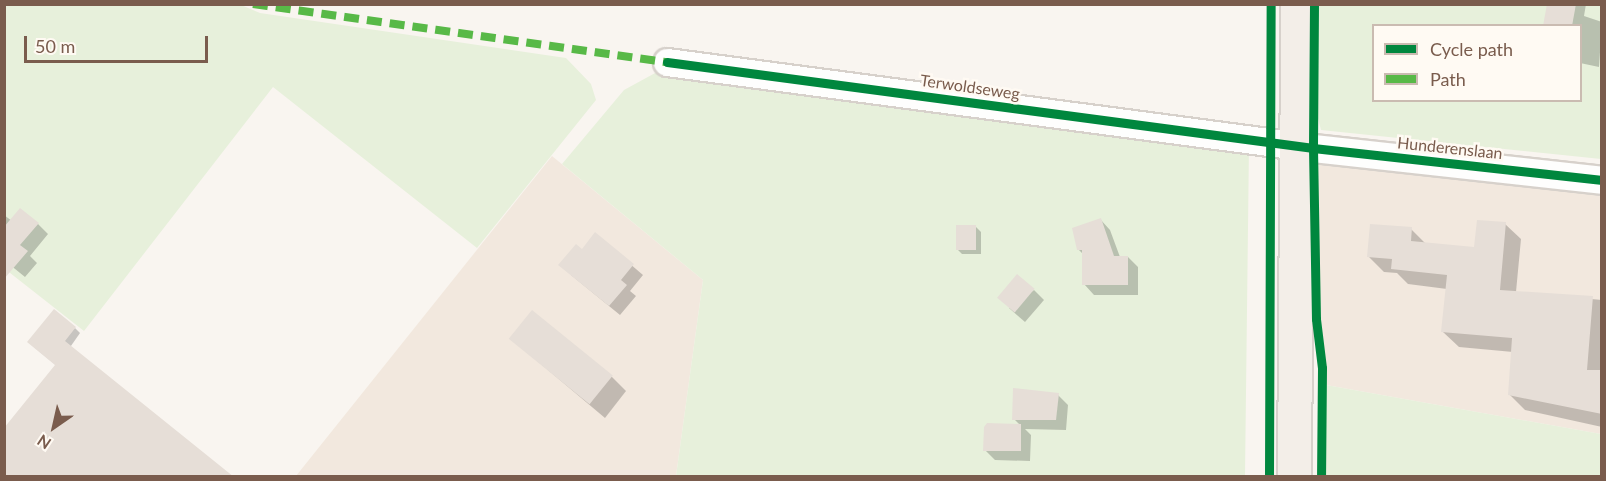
<!DOCTYPE html>
<style>
body{margin:0}
#map{position:relative;width:1606px;height:481px;overflow:hidden;background:#f9f5f0;font-family:Lato,sans-serif}
div>[style]{position:absolute}
[style*='--x']{left:calc(var(--x)*1px);top:calc(var(--y)*1px);width:calc(var(--w)*1px);rotate:calc(var(--a)*1deg)}
.residential>*{inset:0;background:#f2e8de}
.green>*{inset:0;background:#e7f0db}
.shadow>*{inset:0;background:#0003}
.building>*{inset:0;background:#e6ded7;transform-origin:0 0}
.roads{filter:drop-shadow(2px 0 #d7d1cb) drop-shadow(-2px 0 #d7d1cb) drop-shadow(0 2px #d7d1cb) drop-shadow(0 -2px #d7d1cb)}
.minor>*{height:27px;margin:-13.5px;padding:0 13.5px;transform-origin:13.5px;border-radius:13.5px;background:#fefefd}
.major>*{height:33px;margin:-16.5px;padding:0 16.5px;transform-origin:16.5px;border-radius:16.5px;background:#f3eee8}
.quiet>*{height:8px;margin-top:-4px;transform-origin:0;background:repeating-linear-gradient(90deg,#58b947 0 15px,transparent 0 23px)}
.cycleway>*{height:9px;margin:-4.5px;padding:0 4.5px;transform-origin:4.5px;border-radius:4.5px;background:#00873e}
span{translate:-50% -50%;white-space:nowrap;text-align:center;line-height:1.15;-webkit-text-stroke:5px #fffaf3;paint-order:stroke}
.street-label{font-size:16px;color:#7a5c4d}
.frame{position:absolute;inset:0;border:6px solid #7a5c4d;pointer-events:none}
.legend{position:absolute;left:1372px;top:24px;width:210px;height:78px;box-sizing:border-box;background:#fffaf3;border:2px solid #cabbb1;margin:0;padding:8px 10px;list-style:none;font-size:18px;color:#7a5c4d}
.legend li{display:flex;align-items:center;gap:12px;height:30px}
.legend b{width:30px;border:2px solid #cabbb1}
.north{position:absolute;left:24px;top:397px;width:60px;height:60px;-webkit-text-stroke:4px #fffaf3;paint-order:stroke;rotate:214deg;font-size:16px;font-weight:700;line-height:24px;text-align:center;color:#7a5c4d}
.north::after{content:'';display:block;margin:auto;width:21px;height:27px;background:#7a5c4d;clip-path:polygon(50% 0,100% 100%,50% 72%,0 100%)}
.scale{position:absolute;left:24px;top:36px;width:184px;height:27px;box-sizing:border-box;border:3px solid #7a5c4d;border-top:0;padding-left:8px;font-size:18px;line-height:21px;white-space:nowrap;color:#7a5c4d;-webkit-text-stroke:4px #fffaf3;paint-order:stroke}
</style>
<div id="map">
<div class="residential">
<div style="clip-path:polygon(552px 156px,703px 280px,676px 476px,296px 476px)"></div>
<div style="clip-path:polygon(1317px 160px,1601px 191px,1601px 434px,1326px 385px,1319px 318px)"></div>
</div>
<div class="green">
<div style="clip-path:polygon(4px 5px,241px 5px,260px 13px,566px 58px,591px 84px,596px 100px,477px 248px,273px 87px,84px 331px,5px 269px)"></div>
<div style="clip-path:polygon(evenodd,1319px 5px,1601px 5px,1601px 159px,1321px 130px,1315px 107px,1319px 5px,1374px 26px,1580px 26px,1580px 100px,1374px 100px,1374px 26px)"></div>
<div style="clip-path:polygon(678px 70px,1249px 145px,1245px 476px,676px 476px,703px 280px,562px 164px,624px 90px,657px 72px)"></div>
<div style="clip-path:polygon(1326px 385px,1601px 434px,1601px 476px,1325px 476px)"></div>
</div>
<div class="shadow">
<div style="clip-path:polygon(1549px 4px,1586px 4px,1584px 16px,1602px 22px,1599px 67px,1580px 63px,1580px 26px,1544px 26px)"></div>
<div style="clip-path:polygon(4px 215px,12px 221px,38px 224px,48px 234px,30px 256px,37px 263px,25px 277px,4px 260px)"></div>
<div style="clip-path:polygon(1100px 219px,1110px 230px,1120px 257px,1128px 257px,1138px 267px,1138px 295px,1094px 295px,1084px 284px,1084px 255px,1078px 249px)"></div>
<div style="clip-path:polygon(1505px 224px,1521px 239px,1516px 292px,1602px 300px,1602px 427px,1525px 410px,1509px 394px,1513px 352px,1459px 347px,1443px 332px,1447px 289px,1408px 284px,1397px 273px,1384px 272px,1369px 257px,1411px 229px,1426px 244px,1476px 248px)"></div>
<div style="clip-path:polygon(976px 227px,981px 232px,981px 254px,962px 254px,957px 249px)"></div>
<div style="clip-path:polygon(595px 234px,643px 275px,630px 291px,636px 296px,620px 315px,571px 275px)"></div>
<div style="clip-path:polygon(1034px 290px,1044px 300px,1025px 322px,1009px 308px)"></div>
<div style="clip-path:polygon(75px 328px,80px 333px,57px 366px,34px 347px)"></div>
<div style="clip-path:polygon(510px 338px,612px 377px,626px 391px,605px 418px)"></div>
<div style="clip-path:polygon(1058px 395px,1068px 405px,1066px 430px,1025px 429px,1031px 435px,1030px 461px,995px 460px,985px 450px,1020px 425px,1014px 419px)"></div>
</div>
<div class="building">
<div style="clip-path:polygon(1547px 4px,1576px 4px,1572px 26px,1543px 26px)"></div>
<div style="clip-path:polygon(20px 208px,39px 223px,20px 245px,28px 251px,4px 279px,4px 227px)"></div>
<div style="clip-path:polygon(1101px 218px,1114px 256px,1128px 256px,1128px 285px,1082px 285px,1082px 250px,1077px 250px,1072px 228px)"></div>
<div style="clip-path:polygon(1477px 220px,1506px 222px,1500px 290px,1593px 296px,1587px 370px,1602px 370px,1602px 414px,1508px 395px,1512px 338px,1441px 332px,1447px 275px,1391px 269px,1392px 259px,1367px 257px,1370px 224px,1412px 227px,1411px 241px,1474px 247px)"></div>
<div style="left:976px;top:225px;width:25px;height:20px;rotate:90deg"></div>
<div style="clip-path:polygon(595px 232px,634px 264px,621px 280px,627px 285px,609px 306px,558px 265px,576px 244px,582px 249px)"></div>
<div style="left:1017px;top:274px;width:23px;height:31px;rotate:40deg"></div>
<div style="clip-path:polygon(54px 309px,76px 327px,65px 341px,234px 477px,4px 477px,4px 428px,55px 365px,27px 342px)"></div>
<div style="left:532px;top:310px;width:104px;height:37px;rotate:39deg"></div>
<div style="clip-path:polygon(1013px 388px,1059px 393px,1056px 420px,1012px 420px)"></div>
<div style="clip-path:polygon(987px 423px,1021px 424px,1021px 451px,983px 451px,984px 427px)"></div>
</div>
<div class="roads">
<div class="minor">
<div style="--x:667;--y:62;--w:652;--a:7.58"></div>
<div style="--x:1313;--y:148;--w:291;--a:6.3"></div>
</div>
<div class="major">
<div style="--x:1294;--y:476;--w:472;--a:-89.6"></div>
</div>
</div>
<div class="quiet">
<div style="--x:253;--y:4;--w:418;--a:8"></div>
</div>
<div class="cycleway">
<div style="--x:1314;--y:4;--w:144;--a:90.4"></div>
<div style="--x:1313;--y:148;--w:171;--a:89"></div>
<div style="--x:1316;--y:319;--w:49;--a:83"></div>
<div style="--x:1322;--y:368;--w:108;--a:90.5"></div>
<div style="--x:667;--y:62;--w:652;--a:7.58"></div>
<div style="--x:1313;--y:148;--w:291;--a:6.3"></div>
<div style="--x:1269;--y:476;--w:472;--a:-89.8"></div>
</div>
<div class="street-label">
<span style="left:970px;top:87px;rotate:8deg">Terwoldseweg</span>
<span style="left:1450px;top:148px;rotate:6deg">Hunderenslaan</span>
</div>
<div class="frame"></div>
<ul class="legend">
<li><b style="height:8px;background:#00873e"></b>Cycle path</li>
<li><b style="height:8px;background:#58b947"></b>Path</li>
</ul>
<div class="north">N</div>
<div class="scale">50 m</div>
</div>
